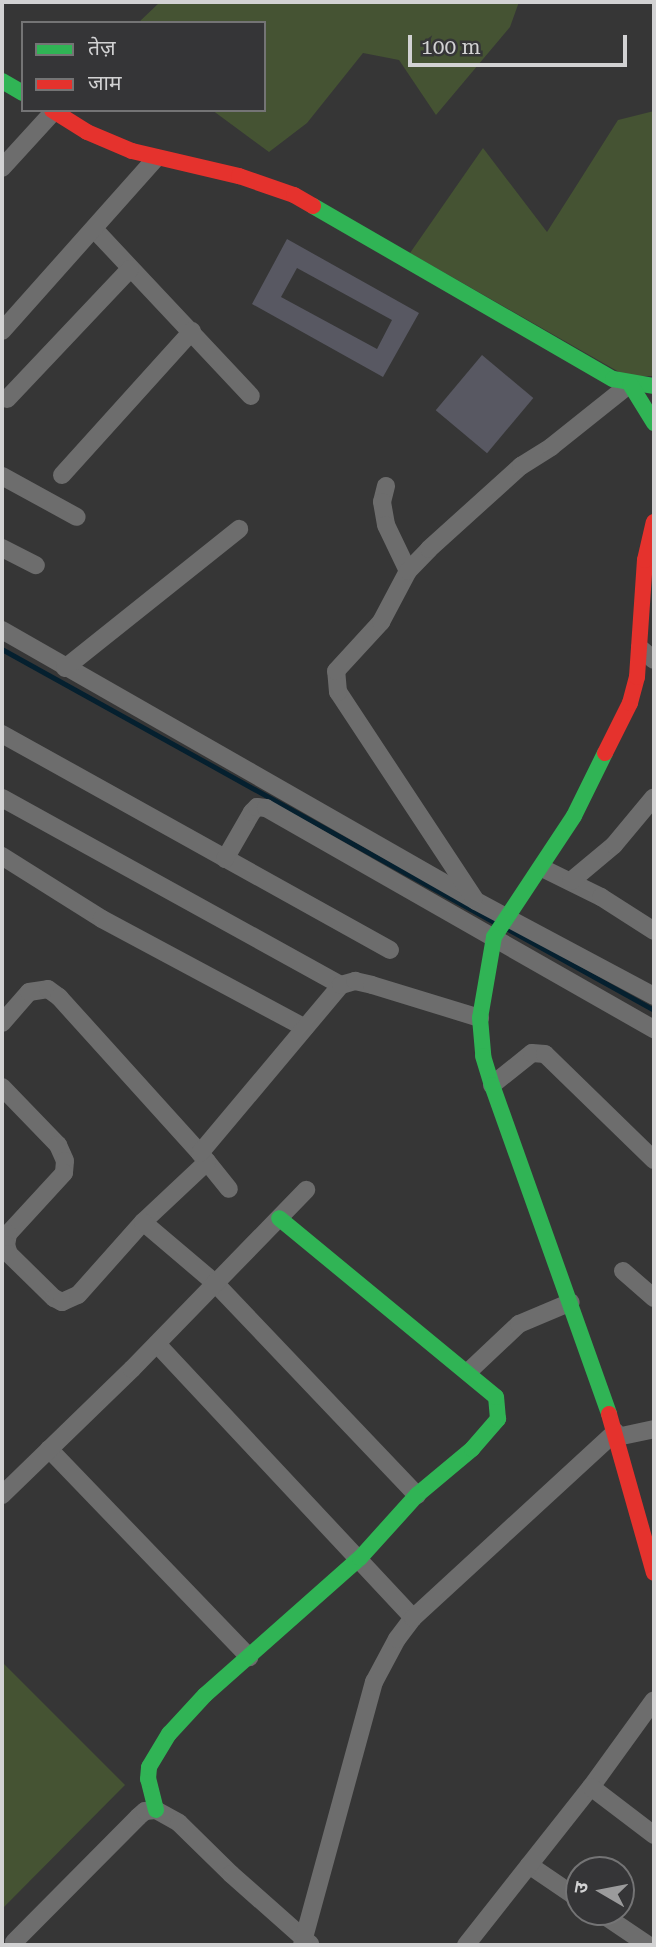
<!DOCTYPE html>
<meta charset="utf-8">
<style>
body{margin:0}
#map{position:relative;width:656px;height:1947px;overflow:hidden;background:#363636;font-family:"Roboto Serif","Noto Sans Devanagari",serif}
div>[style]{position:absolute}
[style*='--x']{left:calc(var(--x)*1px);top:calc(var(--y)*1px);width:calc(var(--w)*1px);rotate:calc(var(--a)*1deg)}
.green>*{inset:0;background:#455333}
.stream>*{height:4.5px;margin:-2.25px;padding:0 2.25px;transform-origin:2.25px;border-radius:2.25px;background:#05202f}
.building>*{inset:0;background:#585862;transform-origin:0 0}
.street>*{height:18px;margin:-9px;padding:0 9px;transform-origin:9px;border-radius:9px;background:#6d6d6d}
.fast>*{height:16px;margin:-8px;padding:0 8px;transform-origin:8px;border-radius:8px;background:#30b455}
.jam>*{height:16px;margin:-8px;padding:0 8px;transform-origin:8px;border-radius:8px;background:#e5322d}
span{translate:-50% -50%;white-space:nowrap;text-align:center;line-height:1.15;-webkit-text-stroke:5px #353537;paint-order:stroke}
.frame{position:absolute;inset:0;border:4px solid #d2d2d3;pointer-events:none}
.legend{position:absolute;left:21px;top:21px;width:245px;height:91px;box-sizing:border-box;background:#353537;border:2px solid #747475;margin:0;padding:9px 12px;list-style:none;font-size:21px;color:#d2d2d3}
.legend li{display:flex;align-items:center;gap:14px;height:35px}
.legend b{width:35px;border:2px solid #747475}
.north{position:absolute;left:565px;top:1856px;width:70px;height:70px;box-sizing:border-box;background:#353537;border:2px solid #747475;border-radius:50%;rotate:280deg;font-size:19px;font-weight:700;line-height:28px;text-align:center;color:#d2d2d3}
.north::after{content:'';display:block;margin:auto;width:24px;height:32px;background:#9b9b9c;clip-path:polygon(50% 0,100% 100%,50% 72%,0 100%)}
.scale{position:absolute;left:408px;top:35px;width:219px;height:32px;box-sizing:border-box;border:4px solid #d2d2d3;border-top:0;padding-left:9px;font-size:21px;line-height:24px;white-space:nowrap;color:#d2d2d3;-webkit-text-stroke:5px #353537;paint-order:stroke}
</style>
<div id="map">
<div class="green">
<div style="clip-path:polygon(160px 2px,519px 2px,510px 27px,436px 115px,399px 60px,363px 53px,307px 123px,269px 152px,212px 110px,264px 110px,264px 23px,138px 23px)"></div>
<div style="clip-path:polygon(654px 111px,654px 376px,626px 376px,410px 253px,483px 148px,547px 232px,618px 120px)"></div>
<div style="clip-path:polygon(2px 1662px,125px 1785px,2px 1909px)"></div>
</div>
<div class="stream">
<div style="--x:2;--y:649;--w:563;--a:29.02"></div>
<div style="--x:508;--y:929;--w:167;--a:29"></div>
</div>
<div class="building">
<div style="clip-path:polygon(evenodd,287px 239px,419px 313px,383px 377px,252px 304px,287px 239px,297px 268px,392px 320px,377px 349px,281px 297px,297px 268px)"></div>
<div style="left:482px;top:355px;width:67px;height:72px;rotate:40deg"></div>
</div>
<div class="street">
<div style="--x:2;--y:168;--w:77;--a:-47.6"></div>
<div style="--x:94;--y:229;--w:229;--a:46.8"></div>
<div style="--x:2;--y:331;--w:230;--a:-48.3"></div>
<div style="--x:7;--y:399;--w:179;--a:-46.6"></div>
<div style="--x:62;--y:475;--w:194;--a:-47.9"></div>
<div style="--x:2;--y:476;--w:85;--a:28.7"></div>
<div style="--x:386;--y:486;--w:16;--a:104"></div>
<div style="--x:382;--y:502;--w:23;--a:80"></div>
<div style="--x:386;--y:525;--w:51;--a:64.4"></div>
<div style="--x:2;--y:548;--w:38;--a:27"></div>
<div style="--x:2;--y:630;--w:546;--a:29.76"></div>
<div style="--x:476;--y:901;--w:202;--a:28.1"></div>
<div style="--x:640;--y:648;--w:18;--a:41"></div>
<div style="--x:65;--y:668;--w:223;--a:-38.6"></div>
<div style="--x:2;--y:734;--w:444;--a:29.1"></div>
<div style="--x:2;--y:798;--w:387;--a:28.9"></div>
<div style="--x:2;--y:856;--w:118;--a:32.2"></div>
<div style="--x:102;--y:919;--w:230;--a:28.2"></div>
<div style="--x:225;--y:859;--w:54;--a:-60.1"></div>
<div style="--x:252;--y:812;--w:7;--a:-45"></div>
<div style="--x:257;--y:807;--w:9;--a:6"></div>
<div style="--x:266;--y:808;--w:447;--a:29.7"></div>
<div style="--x:542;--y:868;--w:66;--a:26.2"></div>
<div style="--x:601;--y:897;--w:63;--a:32.7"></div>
<div style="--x:571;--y:881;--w:56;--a:-39.9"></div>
<div style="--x:614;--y:845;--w:62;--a:-50.2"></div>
<div style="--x:474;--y:898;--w:247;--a:-123.4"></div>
<div style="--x:338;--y:692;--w:21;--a:-95"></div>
<div style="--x:336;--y:671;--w:67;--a:-47.4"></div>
<div style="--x:381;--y:622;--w:58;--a:-62.1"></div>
<div style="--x:408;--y:571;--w:30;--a:-46"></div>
<div style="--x:429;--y:549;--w:124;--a:-42.1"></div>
<div style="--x:521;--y:466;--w:36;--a:-32"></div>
<div style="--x:551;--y:447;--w:101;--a:-38.6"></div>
<div style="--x:2;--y:1023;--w:41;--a:-48.9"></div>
<div style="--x:29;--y:992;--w:19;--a:-9"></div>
<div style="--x:48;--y:989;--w:14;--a:36"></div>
<div style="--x:59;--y:997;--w:210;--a:47.9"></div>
<div style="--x:200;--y:1153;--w:46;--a:51.1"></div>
<div style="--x:492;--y:1085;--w:51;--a:-38.7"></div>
<div style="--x:532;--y:1053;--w:13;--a:4"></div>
<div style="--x:545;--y:1054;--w:152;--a:44.2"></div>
<div style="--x:2;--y:1087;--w:81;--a:46"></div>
<div style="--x:58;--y:1145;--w:17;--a:66"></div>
<div style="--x:65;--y:1161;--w:12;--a:95"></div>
<div style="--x:64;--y:1173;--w:83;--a:132.6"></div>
<div style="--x:8;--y:1234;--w:11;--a:100"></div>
<div style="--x:6;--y:1245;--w:9;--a:72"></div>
<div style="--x:9;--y:1254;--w:63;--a:44.4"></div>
<div style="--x:54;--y:1298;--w:9;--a:27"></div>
<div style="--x:62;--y:1302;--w:17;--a:-24"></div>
<div style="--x:78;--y:1295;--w:98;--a:-48.3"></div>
<div style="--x:143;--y:1222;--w:88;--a:-43.2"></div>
<div style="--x:200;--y:1153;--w:219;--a:-50"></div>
<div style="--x:341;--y:985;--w:15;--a:-16"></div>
<div style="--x:355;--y:981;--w:17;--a:13"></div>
<div style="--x:372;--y:985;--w:113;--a:17"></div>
<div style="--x:143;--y:1222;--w:94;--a:40.3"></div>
<div style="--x:215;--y:1283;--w:293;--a:46.4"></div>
<div style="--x:623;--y:1271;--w:41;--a:41.1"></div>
<div style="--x:157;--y:1344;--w:375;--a:46.9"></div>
<div style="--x:468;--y:1372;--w:70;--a:-43.3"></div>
<div style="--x:519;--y:1324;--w:56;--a:-22.9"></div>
<div style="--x:617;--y:1437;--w:38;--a:-12"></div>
<div style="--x:49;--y:1449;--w:289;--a:46.1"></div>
<div style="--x:2;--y:1495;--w:181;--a:-44.1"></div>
<div style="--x:132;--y:1369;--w:250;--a:-45.8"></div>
<div style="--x:591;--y:1787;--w:107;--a:-54.1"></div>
<div style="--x:529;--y:1865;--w:60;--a:34.2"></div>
<div style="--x:599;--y:1912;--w:59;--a:34"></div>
<div style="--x:14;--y:1942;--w:176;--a:-45.2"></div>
<div style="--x:138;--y:1817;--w:9;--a:-41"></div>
<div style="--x:145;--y:1811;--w:11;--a:-5"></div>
<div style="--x:156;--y:1810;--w:26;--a:29"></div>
<div style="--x:179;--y:1823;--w:73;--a:44.4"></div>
<div style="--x:231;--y:1874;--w:106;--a:41.5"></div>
<div style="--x:302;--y:1945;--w:273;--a:-74.7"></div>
<div style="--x:374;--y:1682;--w:49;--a:-61.9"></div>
<div style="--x:397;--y:1639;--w:26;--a:-53"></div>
<div style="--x:413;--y:1618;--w:275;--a:-42.6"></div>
<div style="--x:466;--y:1945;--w:201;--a:-51.7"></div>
<div style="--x:591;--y:1787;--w:79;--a:37.3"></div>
</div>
<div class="fast">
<div style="--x:2;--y:81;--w:24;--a:30"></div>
<div style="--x:313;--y:206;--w:346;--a:30"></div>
<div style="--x:613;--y:379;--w:42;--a:9.7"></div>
<div style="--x:630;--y:384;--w:46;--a:58.4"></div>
<div style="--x:605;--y:753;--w:70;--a:116.2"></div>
<div style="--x:574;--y:816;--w:145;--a:123.5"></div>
<div style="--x:494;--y:937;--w:82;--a:99.8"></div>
<div style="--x:480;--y:1018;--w:38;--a:85"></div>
<div style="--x:483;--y:1056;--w:30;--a:73"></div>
<div style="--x:492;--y:1085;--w:349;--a:70.4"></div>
<div style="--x:156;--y:1810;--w:32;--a:-104"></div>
<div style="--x:148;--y:1779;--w:12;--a:-85"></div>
<div style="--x:149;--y:1767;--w:39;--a:-59"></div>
<div style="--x:169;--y:1734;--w:53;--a:-47.3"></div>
<div style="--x:205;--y:1695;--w:207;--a:-41.5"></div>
<div style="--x:360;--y:1558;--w:85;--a:-47.9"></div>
<div style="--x:417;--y:1495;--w:72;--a:-39.9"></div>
<div style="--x:472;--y:1449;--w:40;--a:-49"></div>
<div style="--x:498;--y:1419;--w:22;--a:-95"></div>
<div style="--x:496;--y:1397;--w:281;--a:-140.5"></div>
</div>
<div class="jam">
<div style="--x:52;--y:110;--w:41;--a:32.2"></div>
<div style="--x:87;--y:132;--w:49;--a:22.9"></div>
<div style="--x:132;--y:151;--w:110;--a:13.2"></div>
<div style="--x:239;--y:176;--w:58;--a:19.1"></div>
<div style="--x:294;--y:195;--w:22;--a:30"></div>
<div style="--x:605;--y:753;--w:56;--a:-63.4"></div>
<div style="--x:630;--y:703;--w:27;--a:-75"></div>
<div style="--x:637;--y:677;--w:117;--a:-86.1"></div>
<div style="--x:645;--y:560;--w:39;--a:-77"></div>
<div style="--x:609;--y:1414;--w:165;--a:74.2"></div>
</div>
<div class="frame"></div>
<ul class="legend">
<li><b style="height:9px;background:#30b455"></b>तेज़</li>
<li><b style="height:9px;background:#e5322d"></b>जाम</li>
</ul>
<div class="north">उ</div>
<div class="scale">100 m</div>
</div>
